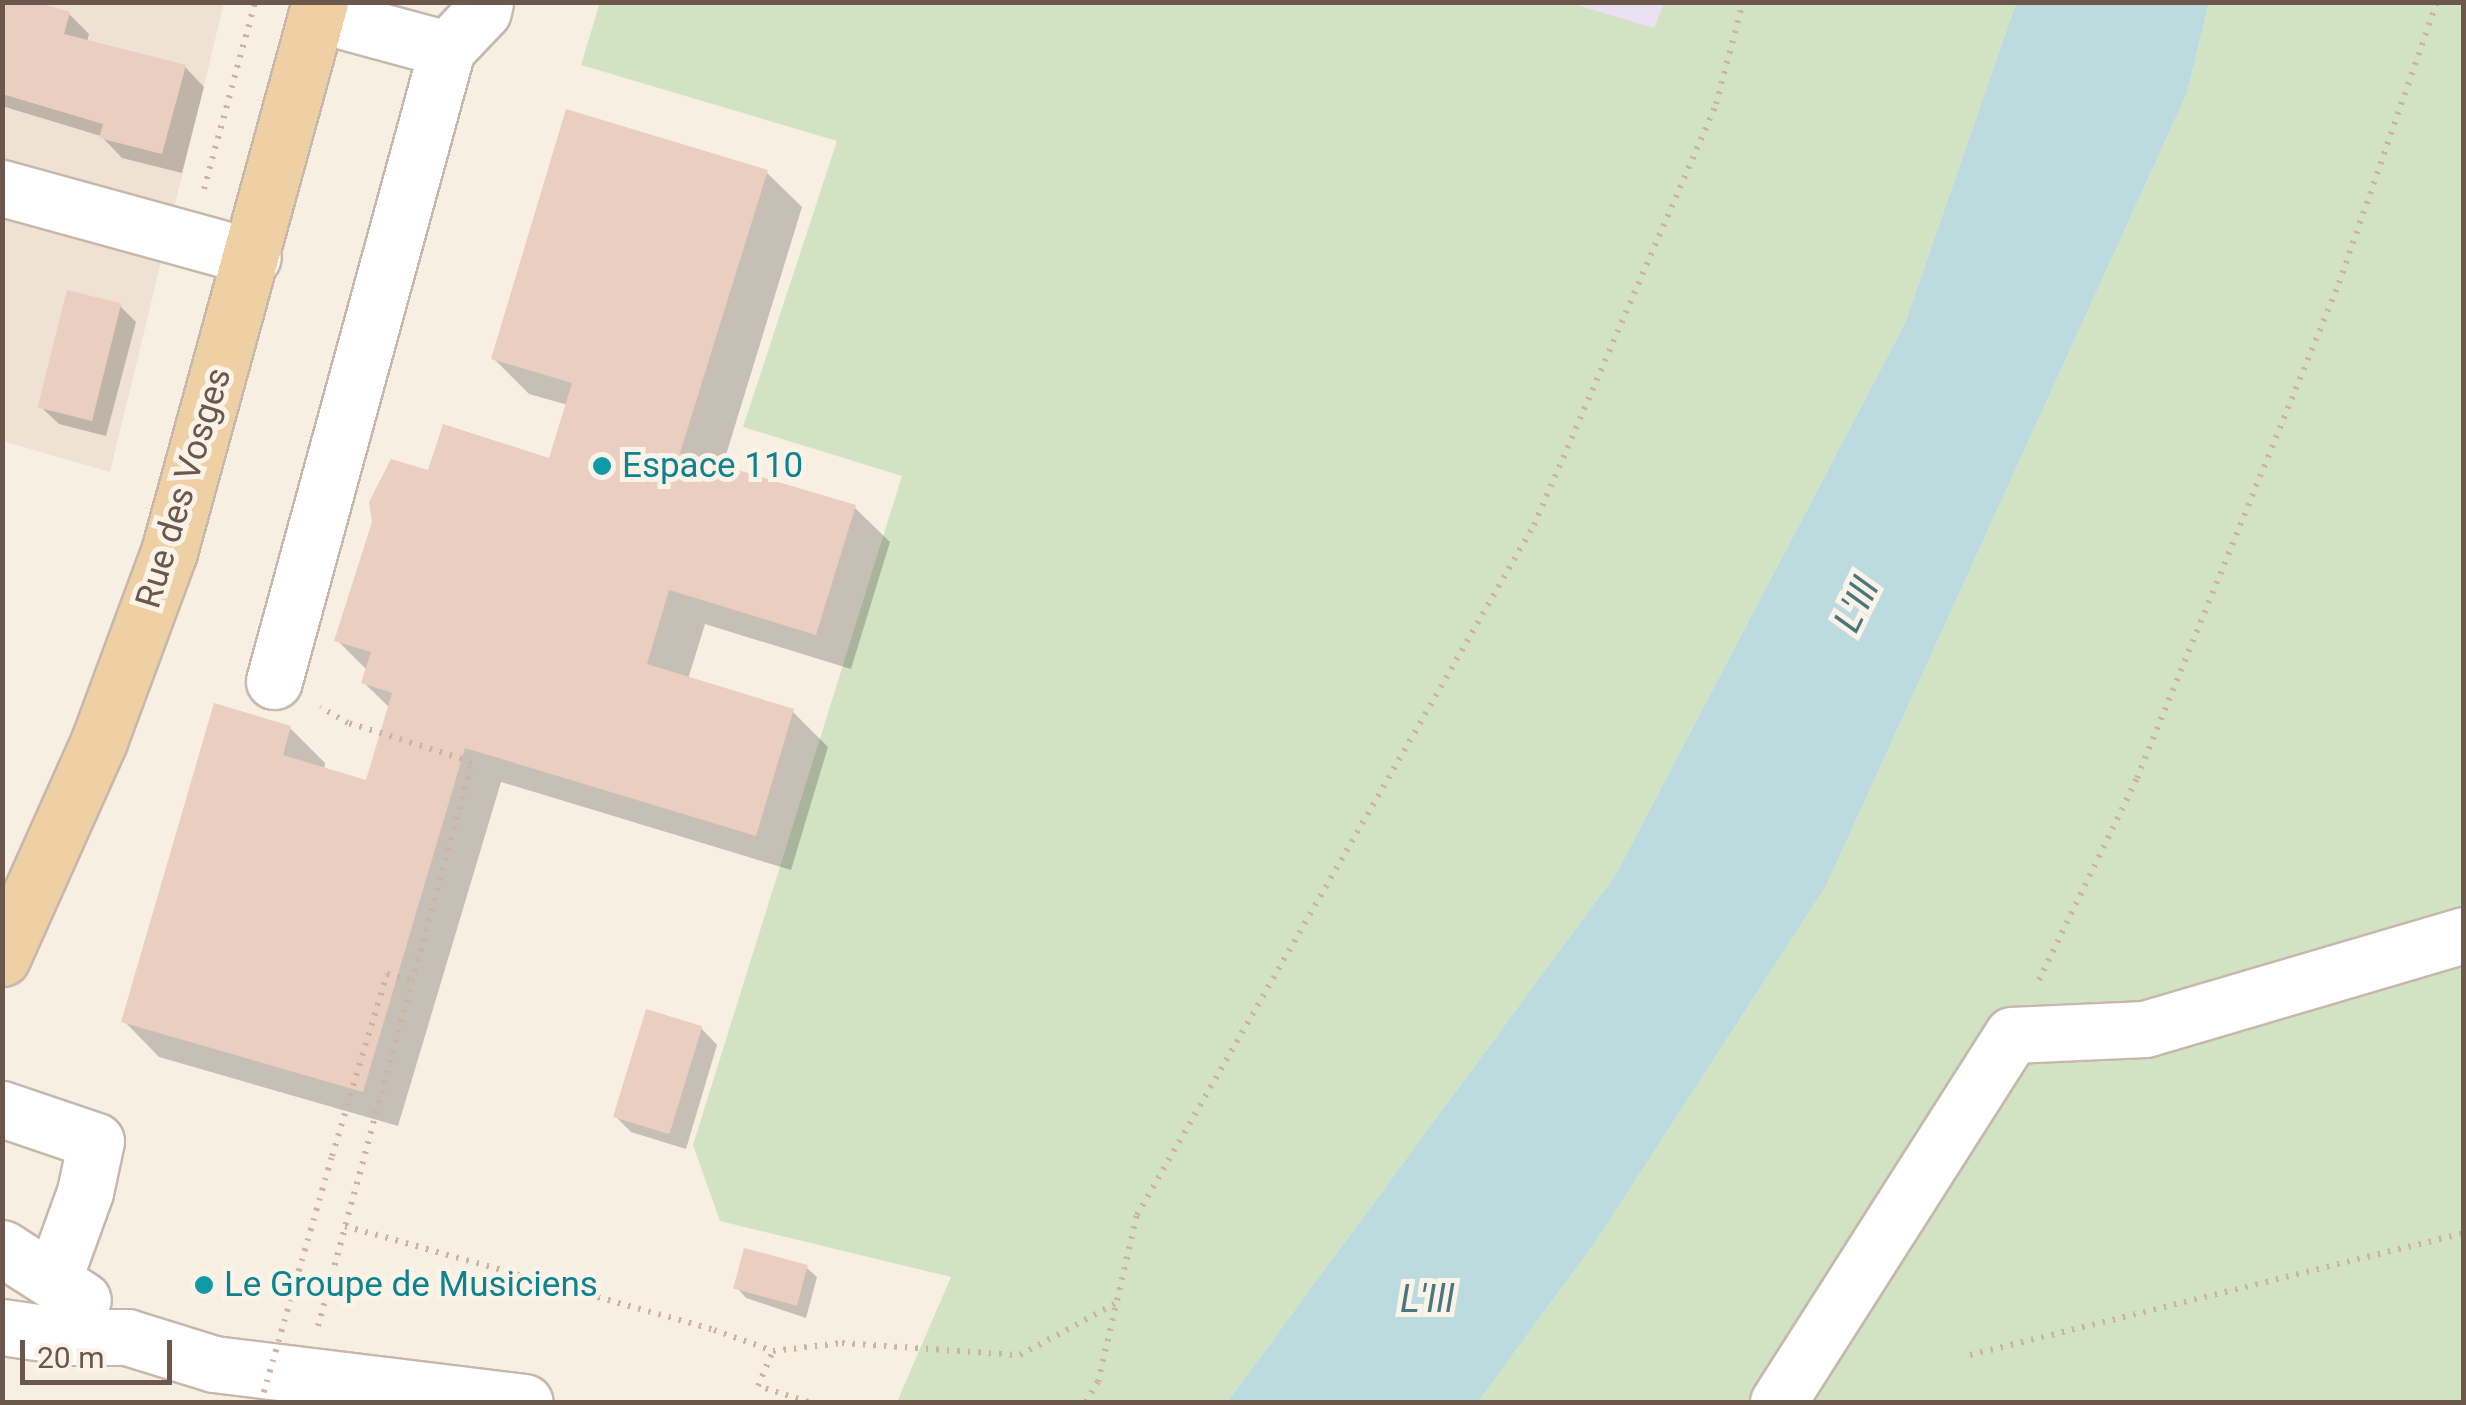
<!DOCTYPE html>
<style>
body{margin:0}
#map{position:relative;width:2466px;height:1405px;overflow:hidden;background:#f8efe3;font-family:Roboto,sans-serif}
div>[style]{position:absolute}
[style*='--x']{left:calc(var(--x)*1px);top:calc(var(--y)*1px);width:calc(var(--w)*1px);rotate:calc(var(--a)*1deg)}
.residential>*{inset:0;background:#efe1d3}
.education>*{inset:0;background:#ece0f4}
.green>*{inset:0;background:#d2e3c4}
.water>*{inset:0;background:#bbdbdf}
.shadow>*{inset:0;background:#0003}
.building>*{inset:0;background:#eacebf;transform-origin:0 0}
.path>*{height:6px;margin-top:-3px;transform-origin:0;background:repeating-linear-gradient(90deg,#ceb2a2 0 2.5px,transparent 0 10.5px)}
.roads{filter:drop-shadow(2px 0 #c7b7ac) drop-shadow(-2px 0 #c7b7ac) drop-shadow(0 2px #c7b7ac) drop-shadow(0 -2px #c7b7ac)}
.minor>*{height:55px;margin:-27.5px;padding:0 27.5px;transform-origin:27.5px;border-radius:27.5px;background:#fff}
.major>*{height:55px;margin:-27.5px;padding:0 27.5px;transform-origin:27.5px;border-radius:27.5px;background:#eed0a4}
.path-bridge>*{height:6px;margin-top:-3px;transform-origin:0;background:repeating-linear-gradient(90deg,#ceb2a2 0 2.5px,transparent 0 10.5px)}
.dots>*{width:28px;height:28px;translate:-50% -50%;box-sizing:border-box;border:5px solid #fcf3e8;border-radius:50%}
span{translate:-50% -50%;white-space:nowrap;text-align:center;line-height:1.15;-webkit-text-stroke:10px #fcf3e8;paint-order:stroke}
.culture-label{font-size:35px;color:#0d838f}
.left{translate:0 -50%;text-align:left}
.street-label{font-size:35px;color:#6c574d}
.water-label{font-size:38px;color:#4a767d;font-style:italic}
.frame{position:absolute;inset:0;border:5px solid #6c574d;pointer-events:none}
.scale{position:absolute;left:20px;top:1340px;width:152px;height:45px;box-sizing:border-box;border:5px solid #6c574d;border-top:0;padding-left:12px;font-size:30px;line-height:35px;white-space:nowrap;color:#6c574d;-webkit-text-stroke:8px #fcf3e8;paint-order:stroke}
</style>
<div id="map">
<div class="residential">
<div style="clip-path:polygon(2px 3px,224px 3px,110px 472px,3px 441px)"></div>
</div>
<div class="education">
<div style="clip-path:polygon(1567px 3px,1664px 3px,1654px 28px)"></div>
</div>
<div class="green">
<div style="clip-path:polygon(600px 2px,1567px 2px,1654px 28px,1664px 3px,2016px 3px,1905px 323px,1616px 874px,1227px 1402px,897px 1402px,951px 1277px,720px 1221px,693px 1145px,902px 476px,743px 427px,837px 141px,581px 65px)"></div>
<div style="clip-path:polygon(2209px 3px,2463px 3px,2463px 1402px,1478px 1402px,1598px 1238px,1826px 886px,2187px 93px)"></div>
</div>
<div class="water">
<div style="clip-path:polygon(2016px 3px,2209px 3px,2187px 93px,1826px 886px,1598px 1238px,1478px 1402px,1227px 1402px,1616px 874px,1905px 323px)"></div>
</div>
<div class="shadow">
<div style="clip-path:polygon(69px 14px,89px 34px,87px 42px,185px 67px,204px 87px,182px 173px,122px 158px,101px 136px,2px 106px,2px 26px)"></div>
<div style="clip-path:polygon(766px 172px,802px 207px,722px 468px,854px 507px,890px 542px,851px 669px,705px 624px,688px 679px,792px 711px,828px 747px,791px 870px,501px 782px,398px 1126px,159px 1057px,124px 1021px,290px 728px,325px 763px,324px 770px,367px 783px,390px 708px,364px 683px,368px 671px,337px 640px,430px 473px,551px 461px,568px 405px,529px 394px,493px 358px)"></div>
<div style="clip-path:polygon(120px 306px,136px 322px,106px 436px,59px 424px,42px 408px)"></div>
<div style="clip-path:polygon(701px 1028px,717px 1045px,686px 1149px,631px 1132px,615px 1116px)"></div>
<div style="clip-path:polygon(807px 1268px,817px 1277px,806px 1318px,746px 1298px,737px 1288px)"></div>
</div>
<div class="building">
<div style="clip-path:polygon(2px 2px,36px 2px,70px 12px,64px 34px,186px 65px,162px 154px,99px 138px,103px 124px,2px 94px)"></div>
<div style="clip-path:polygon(566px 109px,768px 170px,680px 453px,856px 505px,816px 635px,669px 590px,647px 664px,794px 709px,756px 836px,465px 748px,363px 1092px,121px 1022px,214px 703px,291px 726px,283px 755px,366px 780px,392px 693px,361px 683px,371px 652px,334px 641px,372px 522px,369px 502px,391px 459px,428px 470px,443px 424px,549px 458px,572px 383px,491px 359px)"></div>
<div style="left:67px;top:290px;width:56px;height:121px;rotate:14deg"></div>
<div style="left:646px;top:1009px;width:59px;height:113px;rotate:17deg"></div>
<div style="left:744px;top:1248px;width:66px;height:42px;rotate:15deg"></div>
</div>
<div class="path">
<div style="--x:204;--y:189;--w:194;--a:-74.7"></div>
<div style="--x:2039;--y:980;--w:225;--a:-64.1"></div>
<div style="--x:2137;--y:778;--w:535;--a:-67.8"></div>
<div style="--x:2339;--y:283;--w:298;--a:-70.8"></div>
<div style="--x:332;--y:1156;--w:190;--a:-73.2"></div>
<div style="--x:387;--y:974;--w:24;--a:15"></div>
<div style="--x:345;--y:1226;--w:383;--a:15.7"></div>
<div style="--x:714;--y:1330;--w:63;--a:19.6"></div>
<div style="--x:318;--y:1326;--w:585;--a:-74.73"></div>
<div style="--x:472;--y:762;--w:130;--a:-162.5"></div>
<div style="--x:348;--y:723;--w:32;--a:-150"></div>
<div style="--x:1970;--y:1355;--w:509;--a:-13.87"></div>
<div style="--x:808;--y:1402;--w:52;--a:-162.3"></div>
<div style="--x:758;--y:1386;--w:38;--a:-67"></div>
<div style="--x:773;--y:1351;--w:69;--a:-6.6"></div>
<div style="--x:842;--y:1343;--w:178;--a:3.9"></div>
<div style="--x:1020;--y:1355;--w:109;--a:-28.4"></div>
<div style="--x:1086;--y:1402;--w:23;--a:-59"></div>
<div style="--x:1098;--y:1382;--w:171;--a:-76.9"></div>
<div style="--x:1137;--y:1215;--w:796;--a:-60.09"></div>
<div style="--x:1534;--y:525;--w:459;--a:-66.6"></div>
<div style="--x:1716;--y:104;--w:106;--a:-75.2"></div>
</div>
<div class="roads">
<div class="minor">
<div style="--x:317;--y:14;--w:135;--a:15.1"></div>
<div style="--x:447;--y:49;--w:52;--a:-46.5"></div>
<div style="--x:483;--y:11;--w:9;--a:-77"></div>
<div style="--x:2;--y:188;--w:260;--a:15.4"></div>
<div style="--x:274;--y:681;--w:655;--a:-74.69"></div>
<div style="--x:2;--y:1109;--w:99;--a:18.8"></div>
<div style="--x:96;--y:1141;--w:52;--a:102.2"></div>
<div style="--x:85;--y:1192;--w:77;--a:109.9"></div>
<div style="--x:2;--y:1248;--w:96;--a:32.7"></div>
<div style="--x:2;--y:1327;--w:70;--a:8.2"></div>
<div style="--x:71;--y:1337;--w:56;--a:0"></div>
<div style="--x:127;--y:1337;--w:91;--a:17.2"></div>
<div style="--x:214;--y:1364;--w:313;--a:7"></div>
<div style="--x:1778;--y:1402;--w:435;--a:-57.5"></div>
<div style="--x:2012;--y:1035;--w:133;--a:-2.6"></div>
<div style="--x:2145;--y:1029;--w:333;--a:-16.4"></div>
</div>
<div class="major">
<div style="--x:2;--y:958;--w:238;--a:-65.9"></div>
<div style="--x:99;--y:741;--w:202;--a:-69.7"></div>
<div style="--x:169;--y:552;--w:570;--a:-74.65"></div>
</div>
</div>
<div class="path-bridge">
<div style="--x:261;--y:1402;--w:256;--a:-73.9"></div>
</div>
<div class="dots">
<div style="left:602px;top:466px;background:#0f9aa8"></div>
<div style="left:204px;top:1285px;background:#0f9aa8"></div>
</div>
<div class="culture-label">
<span class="left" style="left:622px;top:466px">Espace 110</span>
<span class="left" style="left:224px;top:1285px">Le Groupe de Musiciens</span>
</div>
<div class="street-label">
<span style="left:184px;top:488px;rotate:-73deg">Rue des Vosges</span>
</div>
<div class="water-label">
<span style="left:1857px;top:605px;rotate:-64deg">L'Ill</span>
<span style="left:1427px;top:1300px">L'Ill</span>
</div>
<div class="frame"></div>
<div class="scale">20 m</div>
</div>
